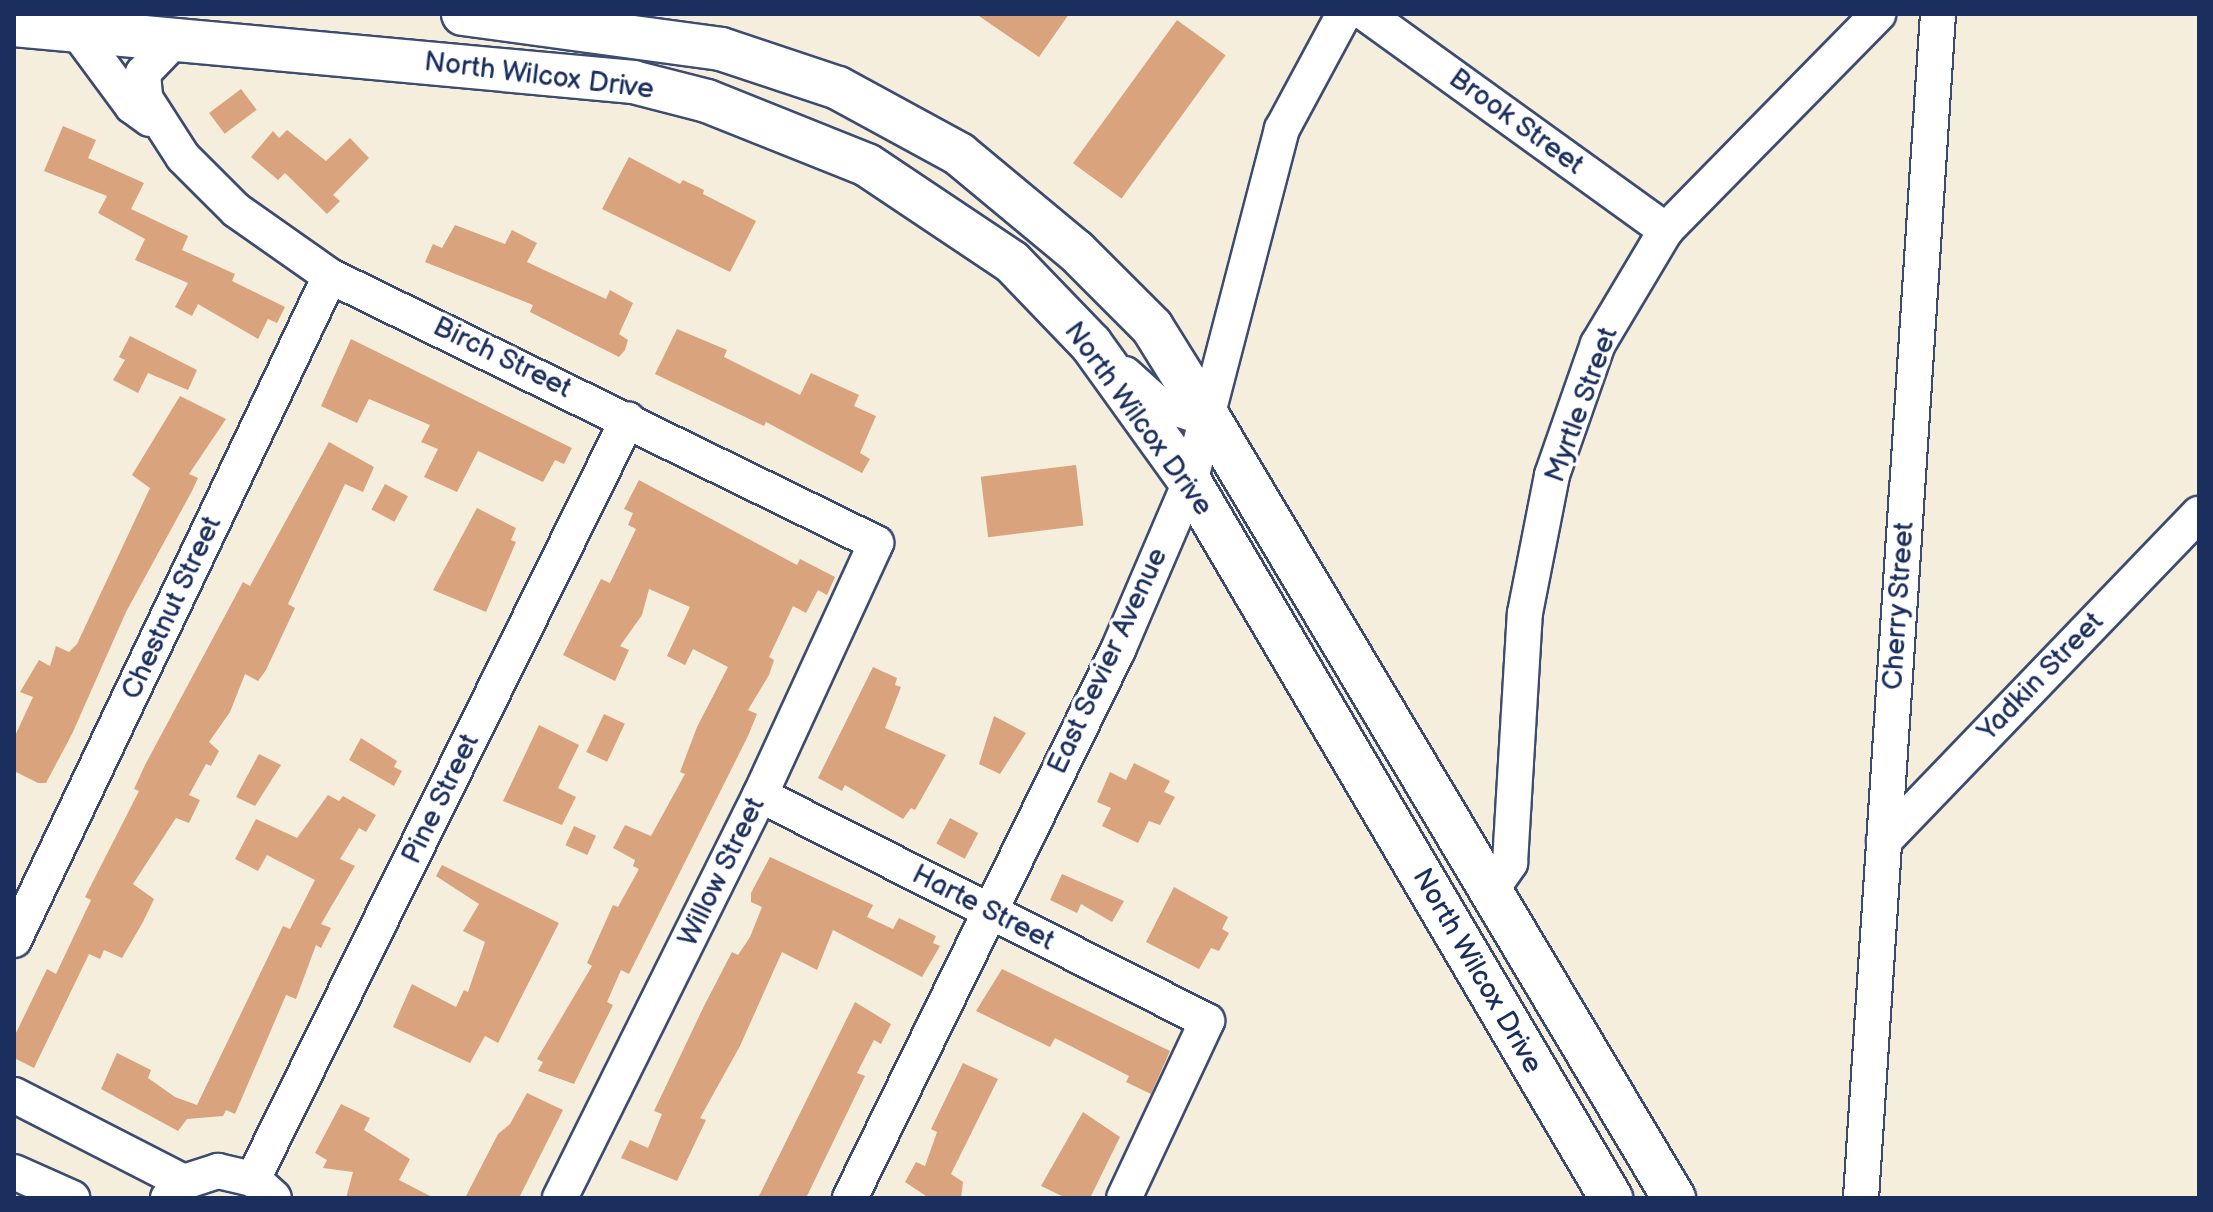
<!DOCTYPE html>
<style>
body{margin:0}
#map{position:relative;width:2213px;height:1212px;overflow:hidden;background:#f6eedc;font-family:"Balsamiq Sans",sans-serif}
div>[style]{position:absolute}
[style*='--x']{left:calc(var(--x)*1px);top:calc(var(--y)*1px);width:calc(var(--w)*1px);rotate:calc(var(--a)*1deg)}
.building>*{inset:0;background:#d8a37d;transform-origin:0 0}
.roads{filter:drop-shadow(2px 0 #3c4c71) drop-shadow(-2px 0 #3c4c71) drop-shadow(0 2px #3c4c71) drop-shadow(0 -2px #3c4c71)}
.minor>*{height:34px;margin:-17px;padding:0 17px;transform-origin:17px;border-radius:17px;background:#fff}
.major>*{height:42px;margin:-21px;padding:0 21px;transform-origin:21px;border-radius:21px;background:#fff}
span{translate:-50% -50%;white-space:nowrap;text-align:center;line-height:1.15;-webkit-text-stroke:7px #fff;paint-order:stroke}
.street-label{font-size:28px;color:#1b2f5e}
.frame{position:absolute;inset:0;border:16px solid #1b2f5e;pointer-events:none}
</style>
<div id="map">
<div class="building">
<div style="clip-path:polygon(976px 14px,1069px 14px,1039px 57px)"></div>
<div style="left:1177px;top:20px;width:60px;height:177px;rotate:36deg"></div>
<div style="left:241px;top:89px;width:26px;height:40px;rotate:53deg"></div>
<div style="clip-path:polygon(63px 126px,96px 140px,88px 158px,144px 183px,131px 209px,188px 236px,182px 250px,235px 274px,232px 281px,285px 307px,277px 323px,268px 319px,258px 339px,198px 304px,192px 316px,175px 307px,188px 283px,135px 260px,145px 239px,98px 213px,107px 196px,44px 171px)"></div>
<div style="clip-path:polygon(287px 130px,326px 161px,350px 138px,369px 158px,333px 195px,340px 201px,327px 214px,285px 173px,278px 180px,251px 157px,273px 131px,279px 138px)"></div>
<div style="clip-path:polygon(629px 157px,680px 184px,683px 180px,704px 190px,703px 194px,756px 221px,730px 272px,602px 209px)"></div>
<div style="clip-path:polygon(455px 225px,505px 244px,512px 230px,537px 243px,527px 262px,606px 299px,610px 290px,633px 303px,619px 334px,628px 340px,625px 350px,619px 357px,530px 312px,533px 305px,425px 262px,433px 244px,442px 248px)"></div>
<div style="clip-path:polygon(677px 329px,727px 350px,724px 357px,800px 395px,811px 373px,859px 395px,854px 406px,876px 416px,860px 453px,870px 459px,862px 473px,766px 422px,764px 426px,655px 374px)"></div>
<div style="clip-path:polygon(130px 336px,197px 370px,188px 390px,148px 373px,138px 393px,113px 380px,125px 360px,119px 357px)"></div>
<div style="clip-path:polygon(351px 339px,572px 448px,564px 464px,555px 460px,543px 482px,478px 451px,457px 492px,424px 477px,438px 449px,421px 442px,430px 425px,369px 399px,357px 423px,321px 406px)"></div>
<div style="clip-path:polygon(180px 396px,226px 419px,189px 474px,198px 478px,192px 491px,126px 612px,72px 734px,46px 783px,38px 783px,14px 771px,14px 738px,33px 697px,20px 692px,39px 660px,50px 666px,56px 646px,69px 652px,77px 644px,150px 488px,132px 475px)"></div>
<div style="clip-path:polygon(329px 442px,374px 467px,363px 492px,345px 484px,288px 604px,295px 608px,266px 670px,258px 681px,245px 674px,230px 712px,209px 742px,219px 751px,211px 766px,206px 764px,189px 795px,200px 800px,189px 823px,176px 818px,133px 884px,154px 899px,143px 922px,122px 958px,104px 950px,100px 959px,89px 954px,34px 1068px,14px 1058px,14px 1037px,47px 969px,56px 974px,91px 900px,85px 897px,139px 791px,134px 789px,145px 765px,243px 582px,250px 586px)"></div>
<div style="left:1076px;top:465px;width:61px;height:96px;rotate:83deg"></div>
<div style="clip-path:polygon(639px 480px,797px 565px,800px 559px,835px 577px,827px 595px,818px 590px,806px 613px,793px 606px,769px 657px,774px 660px,769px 675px,748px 710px,757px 714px,748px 736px,629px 974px,621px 970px,607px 1002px,613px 1005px,574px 1084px,538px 1071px,543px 1062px,537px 1059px,592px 966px,587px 963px,613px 905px,618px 907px,639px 869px,633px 866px,635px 860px,613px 848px,625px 825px,651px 836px,685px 774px,680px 772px,697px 727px,728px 667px,693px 649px,685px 665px,667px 656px,690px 607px,649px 589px,642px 615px,620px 646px,629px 650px,615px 681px,563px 655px,601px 579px,610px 583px,636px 529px,628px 525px,633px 513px,624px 509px)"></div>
<div style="left:385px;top:484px;width:26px;height:29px;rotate:28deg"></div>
<div style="clip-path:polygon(477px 508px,516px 528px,511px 540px,516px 542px,486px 612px,433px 590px)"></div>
<div style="clip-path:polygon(873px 667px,897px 678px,895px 685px,901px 687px,885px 728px,946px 755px,915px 810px,911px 808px,903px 819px,845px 785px,842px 791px,818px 778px)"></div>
<div style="left:604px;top:714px;width:23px;height:42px;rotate:25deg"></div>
<div style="clip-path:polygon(994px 716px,1026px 733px,1000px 774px,979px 764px)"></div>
<div style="clip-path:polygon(539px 725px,579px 745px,558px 788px,576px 797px,562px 825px,503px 801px)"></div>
<div style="clip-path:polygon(361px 738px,397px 761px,394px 767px,402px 771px,394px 786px,349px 760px)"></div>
<div style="clip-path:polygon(259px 754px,281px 765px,255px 806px,236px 797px)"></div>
<div style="clip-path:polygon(1134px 763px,1170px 781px,1164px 792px,1175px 797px,1160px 825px,1149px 821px,1138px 843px,1102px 826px,1111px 808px,1097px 802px,1110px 772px,1126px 780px)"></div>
<div style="clip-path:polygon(328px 795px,339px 801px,343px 796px,376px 815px,366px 832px,359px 828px,340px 859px,355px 866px,321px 924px,331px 928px,321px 948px,316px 945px,296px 999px,286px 995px,235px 1114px,226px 1110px,223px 1116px,187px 1119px,178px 1131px,101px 1089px,117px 1053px,151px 1070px,148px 1078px,175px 1097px,197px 1105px,283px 926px,290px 929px,315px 880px,267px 855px,258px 871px,235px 859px,256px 819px,297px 838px)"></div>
<div style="left:950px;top:818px;width:32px;height:29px;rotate:28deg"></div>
<div style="left:574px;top:826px;width:24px;height:21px;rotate:24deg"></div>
<div style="clip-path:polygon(770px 857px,873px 905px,867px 917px,893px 929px,899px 918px,936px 936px,933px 943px,940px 946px,922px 977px,833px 930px,817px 970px,782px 952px,740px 1046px,700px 1118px,706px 1120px,677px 1181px,621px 1158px,630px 1140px,648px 1148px,662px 1114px,654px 1111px,704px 1006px,732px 952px,738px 955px,750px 937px,762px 907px,751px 902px,751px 893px)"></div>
<div style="clip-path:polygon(442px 865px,559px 923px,498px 1043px,485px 1036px,470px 1063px,393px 1027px,412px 984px,456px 1007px,464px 990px,468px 992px,485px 942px,463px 931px,479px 904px,436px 876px)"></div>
<div style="clip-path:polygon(1062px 874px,1124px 901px,1112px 922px,1081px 904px,1077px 913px,1050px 900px)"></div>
<div style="clip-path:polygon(1174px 887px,1228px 917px,1222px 929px,1229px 933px,1219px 951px,1211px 948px,1199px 969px,1146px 942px)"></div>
<div style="clip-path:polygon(1002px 969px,1170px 1051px,1151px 1094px,1126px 1082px,1129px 1076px,1055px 1038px,1050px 1047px,976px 1011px)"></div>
<div style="clip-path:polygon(855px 1002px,891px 1024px,881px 1044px,874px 1040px,857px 1073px,865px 1076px,806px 1198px,758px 1198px)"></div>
<div style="clip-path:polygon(963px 1063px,998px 1079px,951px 1174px,963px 1182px,961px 1198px,929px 1198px,905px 1182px,916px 1162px,925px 1166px,937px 1132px,931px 1129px)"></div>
<div style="clip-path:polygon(527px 1093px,563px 1110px,519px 1198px,465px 1198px,498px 1134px,510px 1124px)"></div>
<div style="clip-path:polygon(341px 1104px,370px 1118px,364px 1130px,410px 1159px,399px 1180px,434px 1198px,346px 1198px,353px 1172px,323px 1168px,327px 1160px,315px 1153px)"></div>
<div style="clip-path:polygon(1083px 1112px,1120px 1137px,1090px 1198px,1066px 1198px,1041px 1186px)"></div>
</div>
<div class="roads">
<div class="minor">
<div style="--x:1366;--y:14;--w:370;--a:35.8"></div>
<div style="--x:78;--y:33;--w:91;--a:53.5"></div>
<div style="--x:132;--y:106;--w:22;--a:36"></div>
<div style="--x:174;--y:41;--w:45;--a:134.1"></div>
<div style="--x:143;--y:73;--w:25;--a:85"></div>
<div style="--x:145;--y:98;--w:70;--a:57.2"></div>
<div style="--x:183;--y:157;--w:75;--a:45"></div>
<div style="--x:236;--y:210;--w:115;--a:35.1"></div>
<div style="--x:330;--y:276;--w:608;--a:26.06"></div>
<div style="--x:876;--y:543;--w:277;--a:114.7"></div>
<div style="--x:760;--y:795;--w:450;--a:116.4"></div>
<div style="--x:1125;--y:374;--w:42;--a:42.1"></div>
<div style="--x:1156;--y:402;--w:57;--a:18.4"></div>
<div style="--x:760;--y:795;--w:501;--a:26.82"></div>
<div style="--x:1207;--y:1021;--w:195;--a:115.1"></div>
<div style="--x:1884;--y:841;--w:454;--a:-46.1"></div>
<div style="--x:1492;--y:889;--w:32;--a:-55"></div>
<div style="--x:1510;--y:863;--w:250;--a:-86.6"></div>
<div style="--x:1525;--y:613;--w:141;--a:-78.9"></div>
<div style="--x:1552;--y:475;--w:139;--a:-70.7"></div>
<div style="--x:1598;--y:344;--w:133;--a:-59.2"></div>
<div style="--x:1666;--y:230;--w:303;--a:-45.5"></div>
<div style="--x:14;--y:940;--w:735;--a:-64.55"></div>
<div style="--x:14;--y:1095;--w:191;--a:27.1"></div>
<div style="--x:14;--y:1172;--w:64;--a:24.1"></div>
<div style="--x:253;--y:1179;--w:847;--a:-63.74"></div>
<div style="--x:168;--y:1198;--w:23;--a:-45"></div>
<div style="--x:184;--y:1182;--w:36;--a:-18"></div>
<div style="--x:218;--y:1171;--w:36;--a:13"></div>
<div style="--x:253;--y:1179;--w:28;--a:42"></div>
<div style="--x:850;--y:1198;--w:610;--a:-63.94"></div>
<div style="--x:1118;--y:650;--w:183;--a:-66.8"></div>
<div style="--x:1190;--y:482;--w:365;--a:-75.4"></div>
<div style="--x:1282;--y:129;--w:131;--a:-61.7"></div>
<div style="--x:1861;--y:1198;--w:1187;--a:-86.28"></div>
</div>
<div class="major">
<div style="--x:463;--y:14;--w:260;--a:7.7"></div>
<div style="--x:721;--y:49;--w:123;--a:18.4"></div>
<div style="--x:838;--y:88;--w:138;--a:28.6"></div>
<div style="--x:959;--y:154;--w:152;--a:39.7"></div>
<div style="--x:1076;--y:251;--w:107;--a:45"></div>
<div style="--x:1152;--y:327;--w:110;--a:58.1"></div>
<div style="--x:1210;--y:420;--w:906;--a:59.19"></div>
<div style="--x:14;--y:25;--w:622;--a:5.26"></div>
<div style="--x:633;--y:82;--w:76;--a:14.4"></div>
<div style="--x:707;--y:101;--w:172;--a:21.8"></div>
<div style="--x:867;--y:165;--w:174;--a:33.8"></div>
<div style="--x:1012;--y:262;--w:114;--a:46.1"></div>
<div style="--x:1091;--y:344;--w:170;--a:54.3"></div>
<div style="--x:1190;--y:482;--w:831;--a:59.54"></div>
</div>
</div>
<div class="street-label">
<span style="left:539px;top:76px;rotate:7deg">North Wilcox Drive</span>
<span style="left:1516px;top:122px;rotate:36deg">Brook Street</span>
<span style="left:502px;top:358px;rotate:26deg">Birch Street</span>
<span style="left:1582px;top:405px;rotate:-70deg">Myrtle Street</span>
<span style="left:1138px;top:419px;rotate:54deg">North Wilcox Drive</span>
<span style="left:1899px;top:606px;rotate:-86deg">Cherry Street</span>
<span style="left:172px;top:608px;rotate:-65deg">Chestnut Street</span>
<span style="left:1108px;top:661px;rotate:-65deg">East Sevier Avenue</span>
<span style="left:2041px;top:677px;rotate:-46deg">Yadkin Street</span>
<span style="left:441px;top:799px;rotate:-64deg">Pine Street</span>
<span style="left:722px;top:872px;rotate:-64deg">Willow Street</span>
<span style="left:983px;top:908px;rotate:27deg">Harte Street</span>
<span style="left:1477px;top:971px;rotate:60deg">North Wilcox Drive</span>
</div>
<div class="frame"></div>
</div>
